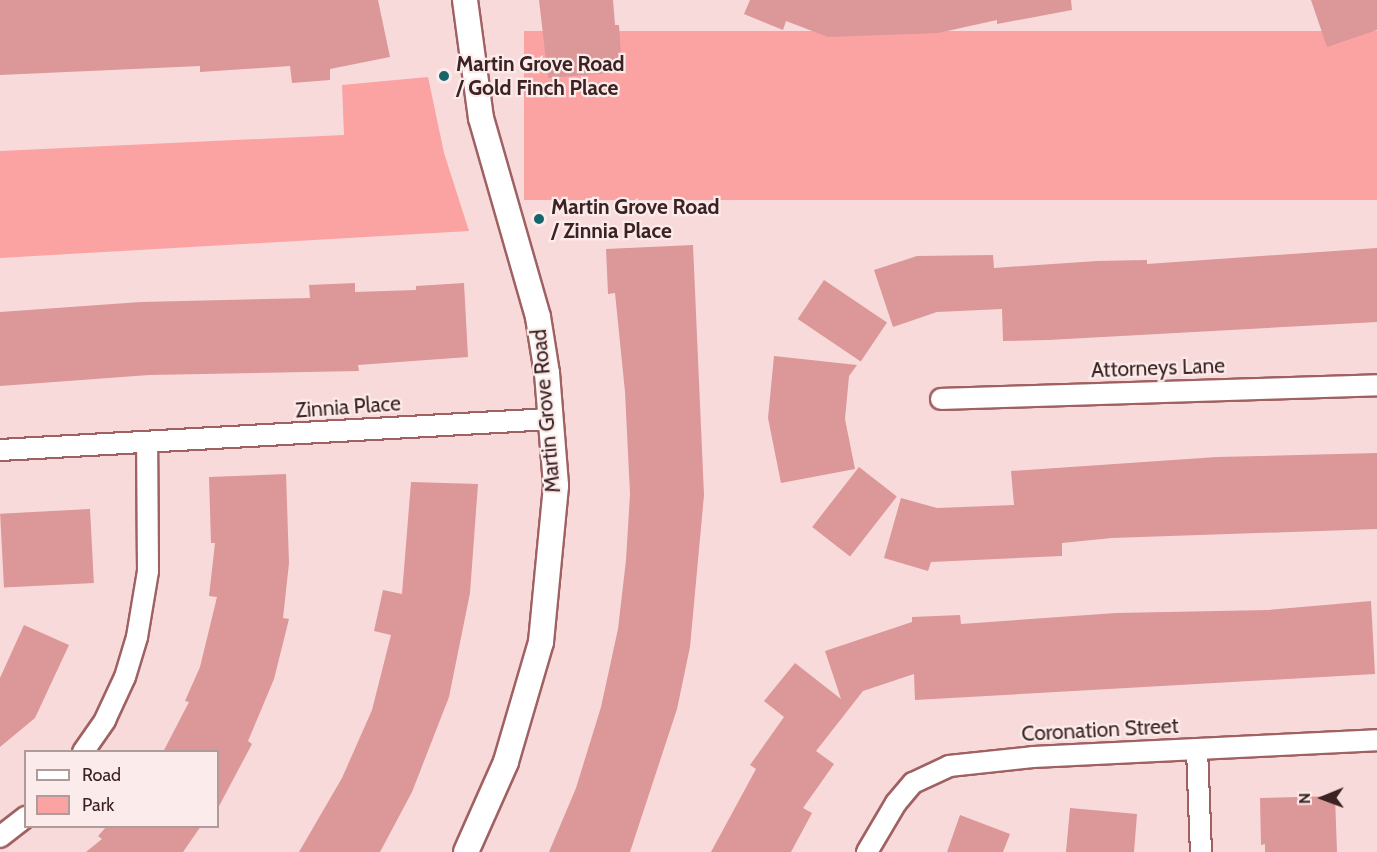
<!DOCTYPE html>
<style>
body{margin:0}
#map{position:relative;width:1377px;height:852px;overflow:hidden;background:#f8dada;font-family:Cabin,sans-serif}
div>[style]{position:absolute}
[style*='--x']{left:calc(var(--x)*1px);top:calc(var(--y)*1px);width:calc(var(--w)*1px);rotate:calc(var(--a)*1deg)}
.green>*{inset:0;background:#fba2a3;transform-origin:0 0}
.building>*{inset:0;background:#dc9798;transform-origin:0 0}
.roads{filter:drop-shadow(2px 0 #a06162) drop-shadow(-2px 0 #a06162) drop-shadow(0 2px #a06162) drop-shadow(0 -2px #a06162)}
.minor>*{height:20px;margin:-10px;padding:0 10px;transform-origin:10px;border-radius:10px;background:#fff}
.tertiary>*{height:24px;margin:-12px;padding:0 12px;transform-origin:12px;border-radius:12px;background:#fff}
.dots>*{width:16px;height:16px;translate:-50% -50%;box-sizing:border-box;border:3px solid #fbeceb;border-radius:50%}
span{translate:-50% -50%;white-space:nowrap;text-align:center;line-height:1.15;-webkit-text-stroke:4.5px #fbeceb;paint-order:stroke}
.poi-label{font-size:21px;color:#3c2222;font-weight:700}
.left{translate:0 -50%;text-align:left}
.street-label{font-size:21px;color:#3c2222}
.legend{position:absolute;left:24px;top:750px;width:195px;height:78px;box-sizing:border-box;background:#fbeceb;border:2px solid #af9b9b;margin:0;padding:8px 10px;list-style:none;font-size:18px;color:#3c2222}
.legend li{display:flex;align-items:center;gap:12px;height:30px}
.legend b{width:30px;border:2px solid #af9b9b}
.north{position:absolute;left:1293px;top:768px;width:60px;height:60px;-webkit-text-stroke:4px #fbeceb;paint-order:stroke;rotate:269deg;font-size:16px;font-weight:700;line-height:24px;text-align:center;color:#3c2222}
.north::after{content:'';display:block;margin:auto;width:21px;height:27px;background:#3c2222;clip-path:polygon(50% 0,100% 100%,50% 72%,0 100%)}
</style>
<div id="map">
<div class="green">
<div style="left:1377px;top:31px;width:169px;height:853px;rotate:90deg"></div>
<div style="clip-path:polygon(428px 77px,444px 153px,469px 231px,0 258px,0 151px,344px 135px,342px 85px)"></div>
</div>
<div class="building">
<div style="clip-path:polygon(0 0,378px 0,390px 57px,330px 69px,330px 80px,292px 83px,290px 66px,200px 72px,200px 66px,0 75px)"></div>
<div style="clip-path:polygon(539px 0,613px 0,615px 25px,619px 25px,622px 72px,548px 78px)"></div>
<div style="clip-path:polygon(750px 0,1071px 0,1072px 10px,997px 24px,997px 20px,938px 33px,828px 37px,786px 21px,783px 30px,744px 14px)"></div>
<div style="clip-path:polygon(1311px 0,1377px 0,1377px 30px,1327px 47px)"></div>
<div style="clip-path:polygon(693px 245px,704px 495px,690px 647px,677px 709px,630px 852px,549px 852px,576px 788px,601px 707px,618px 629px,626px 560px,630px 494px,625px 392px,615px 293px,608px 294px,606px 249px)"></div>
<div style="clip-path:polygon(1377px 248px,1377px 322px,1048px 340px,1003px 341px,1002px 309px,937px 312px,893px 327px,874px 270px,917px 256px,993px 255px,994px 268px,1097px 261px,1147px 260px,1147px 264px)"></div>
<div style="left:824px;top:280px;width:76px;height:47px;rotate:34deg"></div>
<div style="clip-path:polygon(355px 283px,355px 292px,416px 290px,416px 286px,464px 283px,468px 357px,358px 365px,359px 371px,149px 375px,0 386px,0 312px,141px 302px,310px 298px,309px 285px)"></div>
<div style="clip-path:polygon(774px 356px,857px 365px,849px 376px,845px 419px,855px 469px,781px 483px,768px 418px)"></div>
<div style="clip-path:polygon(1377px 453px,1377px 529px,1112px 538px,1062px 543px,1062px 556px,931px 562px,928px 571px,884px 558px,901px 498px,937px 508px,1014px 505px,1011px 471px,1217px 457px)"></div>
<div style="left:859px;top:467px;width:48px;height:76px;rotate:38deg"></div>
<div style="clip-path:polygon(286px 474px,289px 563px,283px 618px,289px 619px,274px 679px,248px 741px,252px 744px,218px 808px,218px 752px,163px 752px,189px 702px,185px 701px,200px 667px,217px 597px,209px 596px,215px 543px,211px 543px,209px 477px)"></div>
<div style="clip-path:polygon(411px 482px,478px 484px,470px 593px,449px 697px,412px 792px,380px 852px,299px 852px,342px 778px,372px 710px,391px 635px,374px 631px,383px 590px,402px 594px)"></div>
<div style="left:90px;top:509px;width:74px;height:90px;rotate:87deg"></div>
<div style="clip-path:polygon(1371px 601px,1375px 674px,915px 700px,914px 674px,863px 691px,816px 751px,834px 764px,803px 808px,812px 813px,791px 852px,711px 852px,756px 769px,750px 765px,784px 717px,764px 701px,795px 663px,841px 699px,825px 651px,912px 622px,912px 617px,960px 615px,961px 624px,1116px 613px,1268px 610px)"></div>
<div style="clip-path:polygon(24px 625px,69px 645px,35px 718px,0 747px,0 678px)"></div>
<div style="clip-path:polygon(1335px 796px,1337px 852px,1265px 852px,1265px 844px,1261px 845px,1260px 798px)"></div>
<div style="clip-path:polygon(1070px 808px,1137px 814px,1134px 852px,1066px 852px)"></div>
<div style="clip-path:polygon(960px 815px,1010px 834px,1003px 852px,947px 852px)"></div>
<div style="clip-path:polygon(107px 826px,201px 826px,183px 852px,86px 852px,102px 839px,98px 836px)"></div>
</div>
<div class="roads">
<div class="minor">
<div style="--x:941;--y:399;--w:436;--a:-1.8"></div>
<div style="--x:0;--y:450;--w:552;--a:-3.22"></div>
<div style="--x:1197;--y:749;--w:103;--a:87.8"></div>
<div style="--x:83;--y:752;--w:39;--a:-55"></div>
<div style="--x:105;--y:720;--w:47;--a:-65.1"></div>
<div style="--x:125;--y:677;--w:42;--a:-73.3"></div>
<div style="--x:137;--y:637;--w:67;--a:-80.5"></div>
<div style="--x:148;--y:571;--w:128;--a:-90.4"></div>
<div style="--x:0;--y:837;--w:33;--a:-38"></div>
<div style="--x:867;--y:852;--w:57;--a:-59.4"></div>
<div style="--x:896;--y:803;--w:26;--a:-50"></div>
<div style="--x:913;--y:783;--w:40;--a:-25"></div>
<div style="--x:949;--y:766;--w:84;--a:-6.1"></div>
<div style="--x:1033;--y:757;--w:344;--a:-2.8"></div>
</div>
<div class="tertiary">
<div style="--x:465;--y:0;--w:119;--a:82.3"></div>
<div style="--x:481;--y:118;--w:207;--a:74"></div>
<div style="--x:538;--y:317;--w:57;--a:80.9"></div>
<div style="--x:547;--y:373;--w:113;--a:85.4"></div>
<div style="--x:556;--y:486;--w:157;--a:95.5"></div>
<div style="--x:541;--y:642;--w:125;--a:106.3"></div>
<div style="--x:506;--y:762;--w:98;--a:114"></div>
</div>
</div>
<div class="dots">
<div style="left:444px;top:76px;background:#166568"></div>
<div style="left:539px;top:219px;background:#166568"></div>
</div>
<div class="poi-label">
<span class="left" style="left:456px;top:76px">Martin Grove Road<br>/ Gold Finch Place</span>
<span class="left" style="left:551px;top:219px">Martin Grove Road<br>/ Zinnia Place</span>
</div>
<div class="street-label">
<span style="left:1158px;top:368px;rotate:-2deg">Attorneys Lane</span>
<span style="left:348px;top:407px;rotate:-4deg">Zinnia Place</span>
<span style="left:546px;top:411px;rotate:-95deg">Martin Grove Road</span>
<span style="left:1100px;top:730px;rotate:-3deg">Coronation Street</span>
</div>
<ul class="legend">
<li><b style="height:8px;background:#fff"></b>Road</li>
<li><b style="height:16px;background:#fba2a3"></b>Park</li>
</ul>
<div class="north">N</div>
</div>
